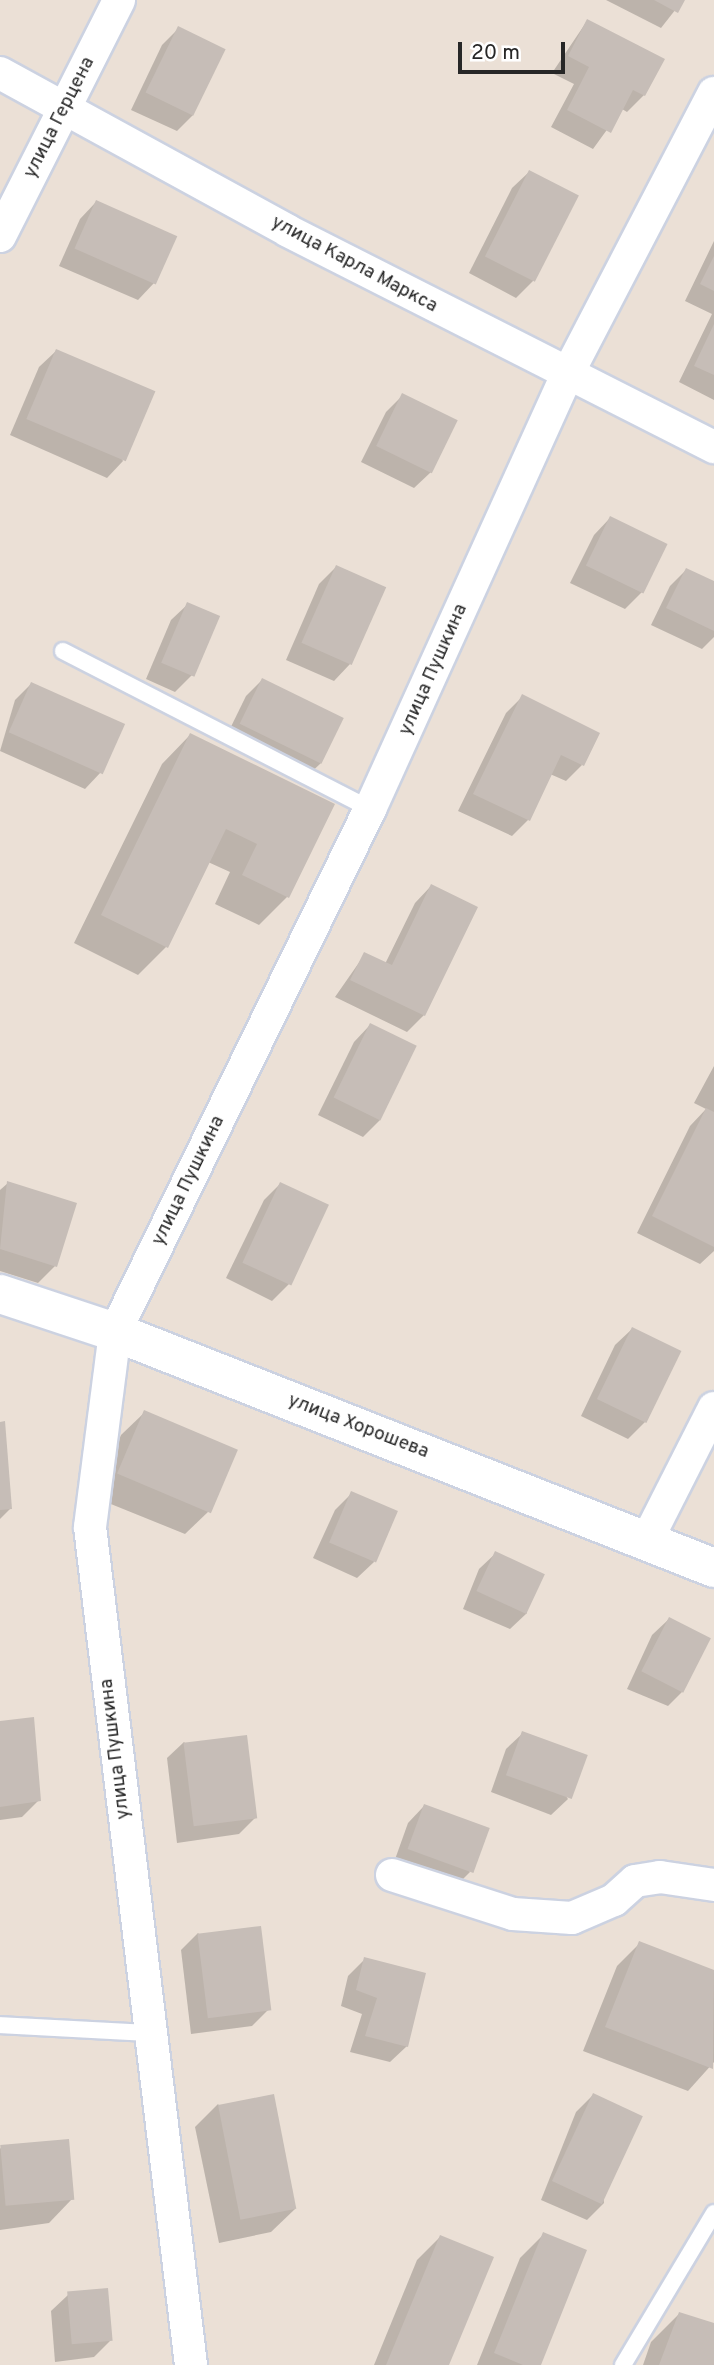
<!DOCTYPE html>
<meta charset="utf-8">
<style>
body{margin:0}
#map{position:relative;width:714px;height:2365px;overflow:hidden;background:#ebe0d6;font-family:Overpass,sans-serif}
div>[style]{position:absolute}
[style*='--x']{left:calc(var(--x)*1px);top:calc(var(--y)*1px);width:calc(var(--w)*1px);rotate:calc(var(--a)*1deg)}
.shadow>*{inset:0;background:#0003}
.building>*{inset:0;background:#c6bdb7;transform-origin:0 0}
.roads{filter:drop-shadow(2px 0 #ccd2e1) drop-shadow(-2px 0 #ccd2e1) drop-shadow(0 2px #ccd2e1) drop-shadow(0 -2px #ccd2e1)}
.lane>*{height:16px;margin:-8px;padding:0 8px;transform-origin:8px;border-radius:8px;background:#fff}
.street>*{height:32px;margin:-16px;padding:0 16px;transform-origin:16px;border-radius:16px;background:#fff}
.secondary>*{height:38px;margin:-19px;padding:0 19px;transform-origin:19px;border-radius:19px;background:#fff}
span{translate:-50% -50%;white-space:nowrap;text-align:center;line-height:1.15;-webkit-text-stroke:7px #fff;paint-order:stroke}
.street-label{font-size:19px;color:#272727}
.scale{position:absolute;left:458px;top:42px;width:107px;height:32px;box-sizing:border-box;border:4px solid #272727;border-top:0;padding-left:9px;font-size:21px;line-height:24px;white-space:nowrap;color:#272727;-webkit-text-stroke:5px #fff;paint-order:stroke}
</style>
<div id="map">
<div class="shadow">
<div style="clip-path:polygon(606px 0,683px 0,661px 28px)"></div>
<div style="clip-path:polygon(587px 21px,644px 95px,627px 112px,622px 109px,593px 149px,551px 127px,574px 84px,552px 73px)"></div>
<div style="clip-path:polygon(179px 28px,193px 115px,177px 131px,131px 110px,162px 45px)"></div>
<div style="clip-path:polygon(529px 172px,533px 281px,516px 298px,469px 273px,512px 188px)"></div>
<div style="clip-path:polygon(96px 202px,175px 237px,154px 283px,138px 300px,59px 266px,80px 219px)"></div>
<div style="clip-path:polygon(714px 241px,714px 400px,679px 382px,712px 314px,685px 301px)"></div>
<div style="clip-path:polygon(56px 351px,123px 461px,107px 478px,10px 435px,39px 367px)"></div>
<div style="clip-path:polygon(403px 395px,431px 472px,414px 488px,361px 462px,386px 412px)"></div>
<div style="clip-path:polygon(610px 518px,642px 592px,625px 609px,570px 583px,594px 535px)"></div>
<div style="clip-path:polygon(336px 567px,384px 588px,350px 664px,334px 681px,286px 660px,319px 584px)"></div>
<div style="clip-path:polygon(686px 570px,714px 583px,714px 637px,702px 649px,651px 625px,670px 586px)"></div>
<div style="clip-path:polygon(188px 604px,192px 675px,175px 692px,146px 679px,171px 620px)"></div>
<div style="clip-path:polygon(262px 680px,321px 763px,304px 779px,224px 741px,246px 696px)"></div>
<div style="clip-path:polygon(31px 684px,101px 772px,85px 789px,0 751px,15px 700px)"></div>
<div style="clip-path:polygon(522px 697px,582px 765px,566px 781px,550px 774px,528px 820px,512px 836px,458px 811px,506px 713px)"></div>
<div style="clip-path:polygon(190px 735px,332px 805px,287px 897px,259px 925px,215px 904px,230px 872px,208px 862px,166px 947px,138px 975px,74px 943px,162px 764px)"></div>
<div style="clip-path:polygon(431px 886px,424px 1015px,407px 1032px,335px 997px,365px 954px,385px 964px,415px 903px)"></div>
<div style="clip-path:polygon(370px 1025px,380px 1120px,363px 1137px,318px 1115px,354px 1042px)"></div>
<div style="clip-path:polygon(714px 1066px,714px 1251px,700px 1264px,637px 1233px,690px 1126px,706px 1109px,694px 1103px)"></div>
<div style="clip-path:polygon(8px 1183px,75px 1205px,55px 1266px,38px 1283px,0 1271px,0 1190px)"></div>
<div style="clip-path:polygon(280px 1184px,289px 1284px,272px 1301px,226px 1278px,264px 1200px)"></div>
<div style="clip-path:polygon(632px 1329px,645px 1422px,628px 1439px,581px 1416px,615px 1345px)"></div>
<div style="clip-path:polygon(145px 1412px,209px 1511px,185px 1534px,96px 1498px,121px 1435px)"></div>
<div style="clip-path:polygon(0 1423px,11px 1508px,0 1519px)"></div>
<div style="clip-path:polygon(352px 1493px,374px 1562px,357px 1578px,313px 1558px,335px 1510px)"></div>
<div style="clip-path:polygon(496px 1553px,527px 1613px,510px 1629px,463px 1609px,479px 1569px)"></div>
<div style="clip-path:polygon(669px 1619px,684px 1690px,668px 1706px,627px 1689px,652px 1635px)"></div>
<div style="clip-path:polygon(0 1723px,39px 1800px,22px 1817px,0 1820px)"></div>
<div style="clip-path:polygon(523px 1733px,568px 1799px,551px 1815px,491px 1792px,506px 1749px)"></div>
<div style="clip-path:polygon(184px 1742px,255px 1818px,239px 1834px,177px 1843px,167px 1758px)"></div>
<div style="clip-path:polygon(424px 1806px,470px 1872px,453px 1889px,393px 1865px,408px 1823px)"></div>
<div style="clip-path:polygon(198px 1933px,269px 2009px,252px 2026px,191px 2034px,181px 1950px)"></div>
<div style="clip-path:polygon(640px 1943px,714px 1971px,714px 2062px,688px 2091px,583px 2051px,617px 1966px)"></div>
<div style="clip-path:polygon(365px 1959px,407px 2046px,390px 2062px,350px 2052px,362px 2014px,341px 2006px,348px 1976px)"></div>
<div style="clip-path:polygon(593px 2095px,604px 2203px,587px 2220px,541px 2200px,576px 2112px)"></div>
<div style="clip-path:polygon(218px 2104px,295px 2209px,271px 2232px,219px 2243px,195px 2127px)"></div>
<div style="clip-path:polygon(0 2148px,72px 2199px,49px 2223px,0 2230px)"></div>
<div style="clip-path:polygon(544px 2234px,539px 2365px,477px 2365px,520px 2258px)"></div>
<div style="clip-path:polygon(440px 2237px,447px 2365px,374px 2365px,417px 2260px)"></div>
<div style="clip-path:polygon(68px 2295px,111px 2340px,94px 2357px,55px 2362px,51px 2311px)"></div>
<div style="clip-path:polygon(679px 2314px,714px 2326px,714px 2365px,643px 2365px,651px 2342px)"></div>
</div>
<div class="building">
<div style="clip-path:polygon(654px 0,685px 0,678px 13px)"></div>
<div style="clip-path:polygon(587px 19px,665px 59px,645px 96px,633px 90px,611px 133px,567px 110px,589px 67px,568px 56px)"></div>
<div style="left:178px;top:26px;width:53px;height:74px;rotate:26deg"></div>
<div style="left:529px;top:170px;width:56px;height:97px;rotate:27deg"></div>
<div style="left:96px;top:200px;width:89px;height:53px;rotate:24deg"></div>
<div style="clip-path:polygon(714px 256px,714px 291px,700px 284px)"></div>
<div style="clip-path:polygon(714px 324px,714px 375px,694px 366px)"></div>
<div style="left:56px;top:349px;width:108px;height:76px;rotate:23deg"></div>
<div style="left:402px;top:393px;width:62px;height:59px;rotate:26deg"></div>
<div style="left:610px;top:516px;width:64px;height:55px;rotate:26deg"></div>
<div style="left:336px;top:565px;width:55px;height:85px;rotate:24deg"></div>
<div style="clip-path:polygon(686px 568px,714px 581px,714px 631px,666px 608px)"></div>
<div style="left:187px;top:602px;width:36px;height:66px;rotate:23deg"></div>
<div style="left:262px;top:678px;width:91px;height:51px;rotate:26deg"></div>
<div style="left:31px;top:682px;width:103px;height:55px;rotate:24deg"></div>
<div style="clip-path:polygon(522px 694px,600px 733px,584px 766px,561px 755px,530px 821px,473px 794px)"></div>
<div style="clip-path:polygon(190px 733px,335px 804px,289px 898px,242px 875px,257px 844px,226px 829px,168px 948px,101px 915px)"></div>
<div style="clip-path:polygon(431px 884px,478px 907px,425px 1016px,350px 980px,364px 952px,392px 965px)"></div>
<div style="left:370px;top:1023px;width:52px;height:83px;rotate:26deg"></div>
<div style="clip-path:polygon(706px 1108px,714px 1112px,714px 1247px,652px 1216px)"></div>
<div style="clip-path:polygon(7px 1181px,77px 1203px,57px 1267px,0 1249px)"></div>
<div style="left:280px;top:1182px;width:54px;height:89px;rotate:25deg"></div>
<div style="left:632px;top:1327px;width:55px;height:80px;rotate:26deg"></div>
<div style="left:144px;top:1410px;width:102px;height:69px;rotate:23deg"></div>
<div style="clip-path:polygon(5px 1421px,12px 1509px,0 1510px,0 1422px)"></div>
<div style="left:351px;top:1491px;width:51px;height:56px;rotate:23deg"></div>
<div style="left:495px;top:1551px;width:55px;height:44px;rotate:25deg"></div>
<div style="left:669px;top:1617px;width:47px;height:61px;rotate:27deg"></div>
<div style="clip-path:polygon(34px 1717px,41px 1801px,0 1807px,0 1721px)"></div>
<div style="left:522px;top:1731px;width:70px;height:47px;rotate:20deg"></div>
<div style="left:247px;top:1735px;width:84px;height:64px;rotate:83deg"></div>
<div style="left:424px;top:1804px;width:70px;height:48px;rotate:20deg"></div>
<div style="left:261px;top:1926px;width:85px;height:64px;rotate:83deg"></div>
<div style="clip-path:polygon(639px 1941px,714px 1970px,713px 2069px,605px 2027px)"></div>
<div style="clip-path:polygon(364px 1957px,426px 1973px,408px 2047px,365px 2036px,377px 1998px,356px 1990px)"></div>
<div style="left:593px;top:2093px;width:55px;height:97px;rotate:25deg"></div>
<div style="left:274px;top:2094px;width:117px;height:57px;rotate:79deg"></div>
<div style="left:69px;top:2139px;width:61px;height:69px;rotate:85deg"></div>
<div style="clip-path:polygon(543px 2232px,587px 2250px,541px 2365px,523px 2365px,494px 2353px)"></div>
<div style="clip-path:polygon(440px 2235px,494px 2257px,449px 2365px,386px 2365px)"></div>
<div style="left:108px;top:2288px;width:53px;height:41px;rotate:85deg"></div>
<div style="clip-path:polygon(679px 2312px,714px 2323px,714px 2365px,659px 2365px)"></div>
</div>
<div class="roads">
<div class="lane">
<div style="--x:63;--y:651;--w:345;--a:27.2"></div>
<div style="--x:0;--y:2025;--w:150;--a:3.1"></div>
<div style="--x:623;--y:2365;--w:177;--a:-59.1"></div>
</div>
<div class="street">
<div style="--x:0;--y:73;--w:328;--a:28.7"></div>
<div style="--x:288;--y:231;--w:478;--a:26.9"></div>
<div style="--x:0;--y:236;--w:264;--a:-63.2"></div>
<div style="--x:647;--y:1540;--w:148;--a:-63.1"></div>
<div style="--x:392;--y:1875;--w:127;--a:17.9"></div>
<div style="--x:513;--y:1914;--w:59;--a:3.9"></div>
<div style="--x:572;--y:1918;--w:46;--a:-23.2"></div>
<div style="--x:614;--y:1900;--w:28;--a:-42"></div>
<div style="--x:635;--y:1881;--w:25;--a:-9"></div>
<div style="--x:660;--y:1877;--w:55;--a:8.4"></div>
<div style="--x:191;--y:2365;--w:844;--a:-96.87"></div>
<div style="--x:90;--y:1527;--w:197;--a:-82.7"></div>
<div style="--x:115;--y:1332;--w:582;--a:-64.01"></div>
<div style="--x:370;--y:809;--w:477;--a:-65.6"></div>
<div style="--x:567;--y:375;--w:318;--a:-62.5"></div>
</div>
<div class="secondary">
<div style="--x:0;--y:1294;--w:121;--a:18.3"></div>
<div style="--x:115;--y:1332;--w:644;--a:21.5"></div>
</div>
</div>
<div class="street-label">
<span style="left:60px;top:118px;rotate:-63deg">улица Герцена</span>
<span style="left:354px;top:265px;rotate:28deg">улица Карла Маркса</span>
<span style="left:434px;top:670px;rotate:-66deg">улица Пушкина</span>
<span style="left:189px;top:1181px;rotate:-64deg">улица Пушкина</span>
<span style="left:358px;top:1427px;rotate:21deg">улица Хорошева</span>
<span style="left:116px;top:1749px;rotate:-97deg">улица Пушкина</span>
</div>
<div class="scale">20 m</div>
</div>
